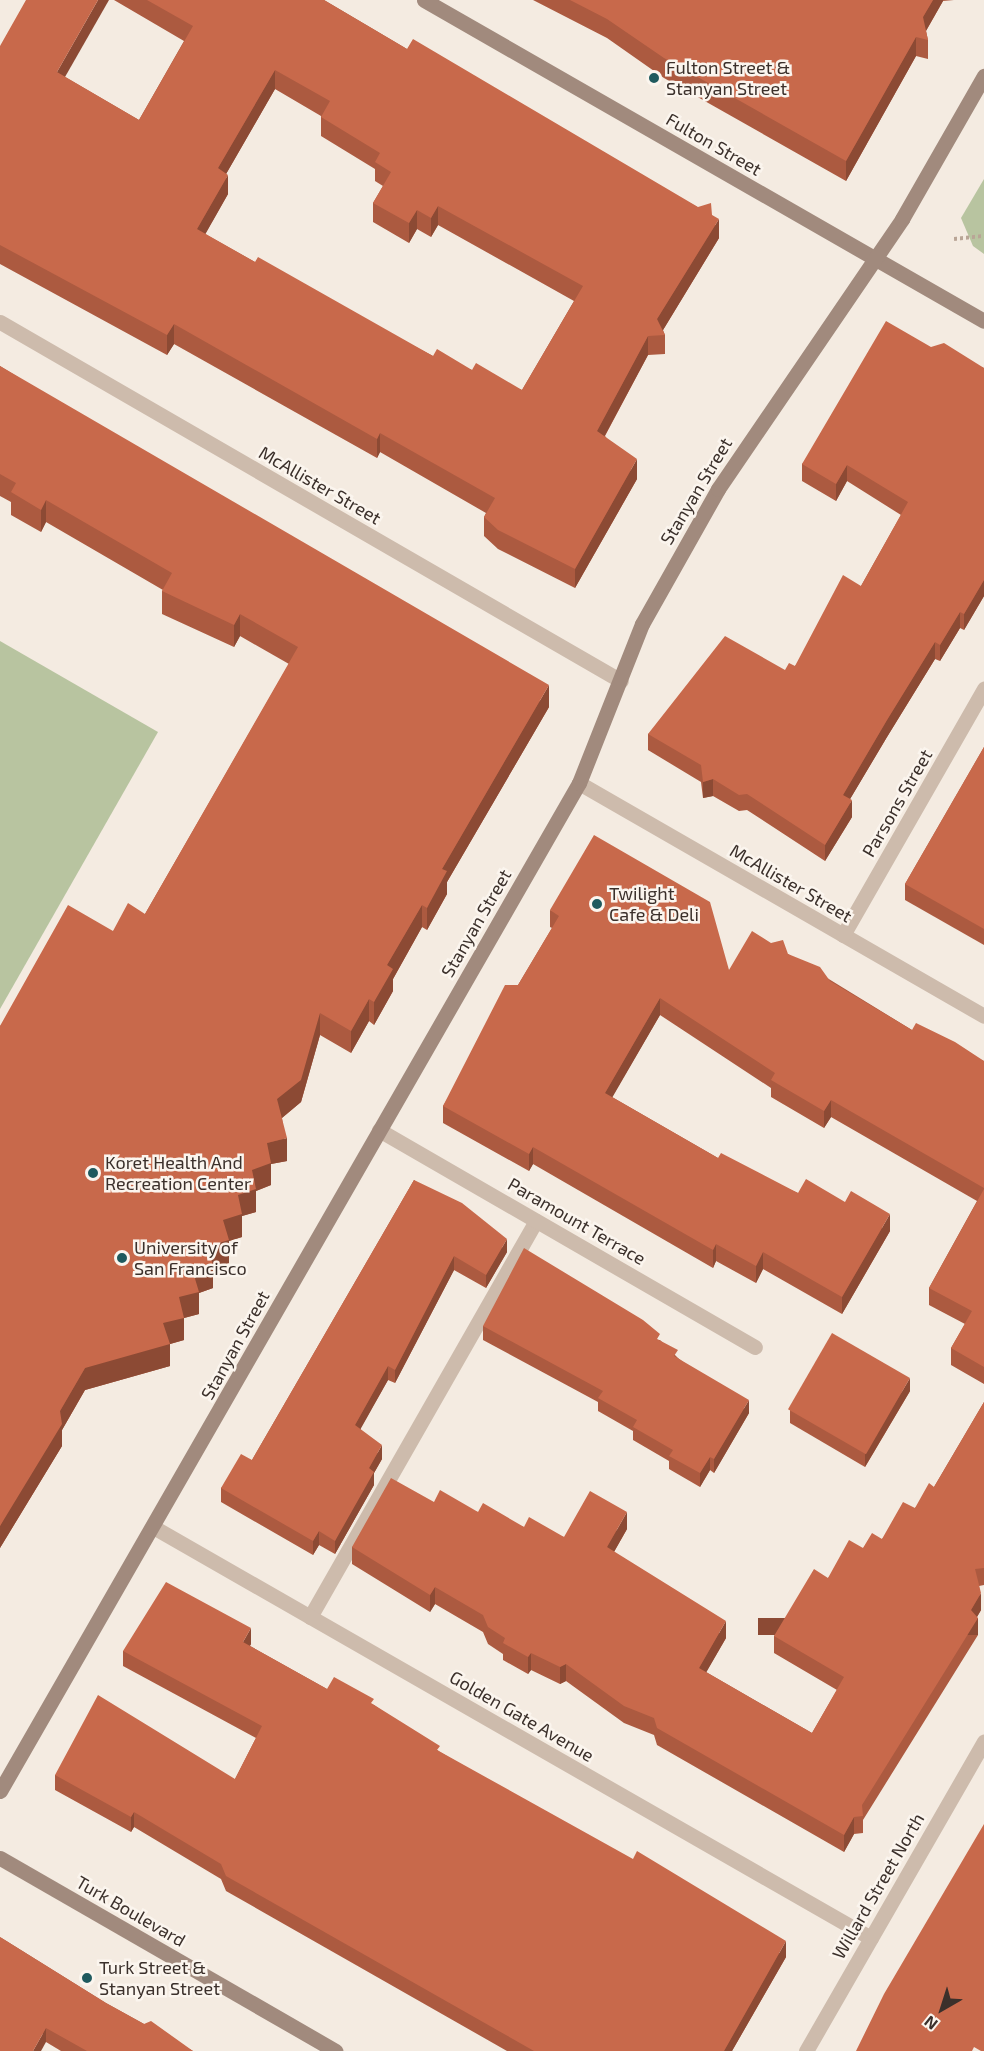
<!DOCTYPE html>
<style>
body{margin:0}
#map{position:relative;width:984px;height:2051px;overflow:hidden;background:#f4ebe1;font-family:"Exo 2",sans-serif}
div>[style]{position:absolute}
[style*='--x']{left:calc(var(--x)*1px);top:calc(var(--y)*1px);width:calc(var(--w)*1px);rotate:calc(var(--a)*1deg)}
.green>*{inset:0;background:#b8c4a0}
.path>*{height:4px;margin-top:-2px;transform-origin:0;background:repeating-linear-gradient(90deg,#b9a596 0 3px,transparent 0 6px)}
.lane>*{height:15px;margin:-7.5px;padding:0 7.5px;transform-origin:7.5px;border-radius:7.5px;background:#cdbbac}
.street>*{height:15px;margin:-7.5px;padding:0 7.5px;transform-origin:7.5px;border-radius:7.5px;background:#cdbbac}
.secondary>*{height:15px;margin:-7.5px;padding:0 7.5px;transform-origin:7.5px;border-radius:7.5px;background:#a18a7d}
.wall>*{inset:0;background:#ac5a40}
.shaded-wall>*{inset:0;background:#8c4a34;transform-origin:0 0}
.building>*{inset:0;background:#c8694b;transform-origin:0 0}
.dots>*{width:16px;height:16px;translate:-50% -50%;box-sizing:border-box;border:3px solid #fbf5ee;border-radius:50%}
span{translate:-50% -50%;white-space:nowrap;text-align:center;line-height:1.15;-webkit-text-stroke:5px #fbf5ee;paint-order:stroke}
.poi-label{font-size:18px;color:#3b302b}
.left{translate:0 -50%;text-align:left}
.street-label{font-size:18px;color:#3b302b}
.north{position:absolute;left:912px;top:1979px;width:60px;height:60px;-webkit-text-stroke:4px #fbf5ee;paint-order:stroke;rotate:219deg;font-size:16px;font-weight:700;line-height:24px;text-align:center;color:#3b302b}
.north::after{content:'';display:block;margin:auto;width:21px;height:27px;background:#3b302b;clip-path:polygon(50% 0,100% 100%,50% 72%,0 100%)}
</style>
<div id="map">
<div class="green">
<div style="clip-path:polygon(984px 179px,984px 254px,973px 246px,961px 218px)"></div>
<div style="clip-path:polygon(0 641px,158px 732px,0 1009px)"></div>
</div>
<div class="path">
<div style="--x:954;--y:239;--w:30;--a:-6"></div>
</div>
<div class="lane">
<div style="--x:310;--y:1617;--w:456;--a:-60.3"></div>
</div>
<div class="street">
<div style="--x:0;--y:322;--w:717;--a:30.03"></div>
<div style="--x:579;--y:783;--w:467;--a:29.9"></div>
<div style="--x:843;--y:935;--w:284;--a:-60.2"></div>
<div style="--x:379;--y:1130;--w:434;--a:30"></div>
<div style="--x:155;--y:1528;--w:825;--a:29.8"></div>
<div style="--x:806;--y:2051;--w:357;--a:-60.1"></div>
</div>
<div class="secondary">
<div style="--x:424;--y:0;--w:645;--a:29.82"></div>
<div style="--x:0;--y:1791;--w:1162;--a:-60.13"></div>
<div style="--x:579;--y:783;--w:171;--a:-68.4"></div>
<div style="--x:642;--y:624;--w:155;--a:-60.6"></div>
<div style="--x:718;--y:489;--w:327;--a:-55.7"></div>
<div style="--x:902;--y:219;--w:165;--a:-60.2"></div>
<div style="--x:0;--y:1858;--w:387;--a:29.9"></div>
</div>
<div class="wall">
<div style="clip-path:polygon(evenodd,114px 0,324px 0,407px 49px,712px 215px,719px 238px,663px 330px,665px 335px,665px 354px,648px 355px,605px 436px,637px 479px,575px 588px,498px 549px,484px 536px,484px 517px,486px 513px,380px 452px,377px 458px,174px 344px,167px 355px,0 264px,0 46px,65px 77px,139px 120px,184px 41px,114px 0,275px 89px,321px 116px,321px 136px,375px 169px,375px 181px,383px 186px,373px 203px,373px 222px,409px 243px,417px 229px,431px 237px,438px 225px,574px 301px,522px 390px,472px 370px,433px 356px,255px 262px,205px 234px,228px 194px,226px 174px,275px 89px)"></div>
<div style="clip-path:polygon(533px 0,954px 0,943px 1px,926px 31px,928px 40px,928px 59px,916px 56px,846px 181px,664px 78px,607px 38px)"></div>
<div style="clip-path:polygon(931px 347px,984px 368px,984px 596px,964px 630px,960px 628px,940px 661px,935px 659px,887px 737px,850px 799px,852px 817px,825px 861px,747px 810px,739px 811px,713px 796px,703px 798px,701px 782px,648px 750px,648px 734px,795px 666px,861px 586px,901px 515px,847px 481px,836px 501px,802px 481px,802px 464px)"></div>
<div style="clip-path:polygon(0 366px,549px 707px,447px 882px,447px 894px,427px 930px,422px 927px,393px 979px,393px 991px,374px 1025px,369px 1021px,351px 1053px,320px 1035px,301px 1102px,282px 1118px,287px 1161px,271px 1164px,271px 1185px,256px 1191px,256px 1212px,242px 1216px,242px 1237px,229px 1241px,229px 1263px,213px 1267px,213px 1288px,199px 1293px,199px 1314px,184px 1318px,184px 1340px,170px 1344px,170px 1366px,85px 1390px,62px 1430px,62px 1446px,0 1548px,0 1026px,113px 931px,145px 914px,289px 664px,240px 636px,234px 647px,162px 614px,162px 591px,163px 590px,46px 522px,41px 532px,11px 515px,11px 502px,0 496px)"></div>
<div style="clip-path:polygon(984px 747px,984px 945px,905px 900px,905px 884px)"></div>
<div style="clip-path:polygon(550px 910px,729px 970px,788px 954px,912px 1030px,984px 1061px,984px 1384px,951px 1365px,951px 1348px,965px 1324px,929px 1305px,929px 1288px,977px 1201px,831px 1117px,824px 1128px,771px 1097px,771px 1088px,660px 1015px,612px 1097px,718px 1158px,798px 1193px,890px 1231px,842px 1314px,763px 1269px,756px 1283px,716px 1261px,713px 1268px,533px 1164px,529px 1171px,443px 1123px,443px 1106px,518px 985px,552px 928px,550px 927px)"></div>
<div style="clip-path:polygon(414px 1180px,507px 1252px,486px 1288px,454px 1270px,395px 1383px,388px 1380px,360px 1429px,382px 1459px,374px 1473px,374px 1485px,335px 1554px,319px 1545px,313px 1555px,221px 1502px,221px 1488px,252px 1460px)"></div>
<div style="clip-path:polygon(483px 1326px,660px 1340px,678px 1358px,749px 1413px,714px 1473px,710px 1470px,700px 1487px,669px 1469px,669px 1461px,633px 1440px,633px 1431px,598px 1411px,598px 1402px,483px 1340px)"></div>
<div style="clip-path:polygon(910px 1391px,865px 1467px,790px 1423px,790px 1410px)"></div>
<div style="clip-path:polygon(984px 1402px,984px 1585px,979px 1586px,981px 1610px,977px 1617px,978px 1635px,863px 1820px,863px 1833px,854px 1834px,844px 1852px,657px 1745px,654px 1735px,624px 1723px,566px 1681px,560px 1684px,531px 1670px,528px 1674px,503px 1660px,503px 1654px,488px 1644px,483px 1632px,435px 1604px,430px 1612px,352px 1564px,352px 1547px,434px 1502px,478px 1512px,524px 1527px,564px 1537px,627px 1529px,614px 1552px,726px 1638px,706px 1672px,812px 1733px,837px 1690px,774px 1653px,774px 1636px,828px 1578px,863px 1548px,882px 1539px,915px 1508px,934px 1487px)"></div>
<div style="clip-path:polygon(251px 1644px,250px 1646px,327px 1689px,374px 1705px,440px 1752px,786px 1957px,732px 2051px,507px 2051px,226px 1891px,221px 1879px,134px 1827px,131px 1832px,55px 1790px,55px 1775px,235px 1779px,256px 1738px,123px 1666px,123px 1651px)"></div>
<div style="clip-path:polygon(0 1937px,106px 2003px,193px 2051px,61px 2051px,46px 2042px)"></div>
</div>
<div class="shaded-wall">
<div style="clip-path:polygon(98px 0,109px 0,57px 91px,57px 72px)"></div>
<div style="clip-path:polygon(933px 0,943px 0,943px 1px,923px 36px,923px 17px)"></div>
<div style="clip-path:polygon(916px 37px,916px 56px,846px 181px,846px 161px)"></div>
<div style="clip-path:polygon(275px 70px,275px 89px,218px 188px,218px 168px)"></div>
<div style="clip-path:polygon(228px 175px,228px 194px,197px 249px,197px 229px)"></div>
<div style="clip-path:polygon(438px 206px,438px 225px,431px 237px,431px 218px)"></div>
<div style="clip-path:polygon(417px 210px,417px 229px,409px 243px,409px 223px)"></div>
<div style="clip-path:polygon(719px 219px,719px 238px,660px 335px,657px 319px)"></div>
<div style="clip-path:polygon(174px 324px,174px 344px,167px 355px,167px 335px)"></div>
<div style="clip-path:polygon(648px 336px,648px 355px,597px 450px,597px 431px)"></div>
<div style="clip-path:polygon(380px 433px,380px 452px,377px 458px,377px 439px)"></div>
<div style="clip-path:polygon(637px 459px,637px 479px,575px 588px,575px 569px)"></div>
<div style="clip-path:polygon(847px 465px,847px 481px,836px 501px,836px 484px)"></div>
<div style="clip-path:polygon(46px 500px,46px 522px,41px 532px,41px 510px)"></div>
<div style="clip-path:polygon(984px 580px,984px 596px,964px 630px,964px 614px)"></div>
<div style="clip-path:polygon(960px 612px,960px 628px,940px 661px,940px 645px)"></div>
<div style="clip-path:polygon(240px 614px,240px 636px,234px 647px,234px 625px)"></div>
<div style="clip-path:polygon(935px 642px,935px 659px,887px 737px,843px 811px,843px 795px,887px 720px)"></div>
<div style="clip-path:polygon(549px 685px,549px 707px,447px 882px,447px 894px,427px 930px,427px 908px,442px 869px)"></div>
<div style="clip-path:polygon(713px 779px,713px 796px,703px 798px,703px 782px)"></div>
<div style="clip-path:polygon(852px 800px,852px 817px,825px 861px,825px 845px)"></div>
<div style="clip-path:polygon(422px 905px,422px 927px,393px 979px,393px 991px,374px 1025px,374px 1002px,387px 965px)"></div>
<div style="clip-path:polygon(660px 998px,660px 1015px,605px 1110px,605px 1093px)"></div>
<div style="clip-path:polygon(369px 999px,369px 1021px,351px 1053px,351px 1031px)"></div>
<div style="clip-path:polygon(320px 1013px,320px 1035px,301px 1102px,277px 1122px,277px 1099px)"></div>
<div style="clip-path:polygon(831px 1100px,831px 1117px,824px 1128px,824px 1111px)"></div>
<div style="clip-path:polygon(287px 1138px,287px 1161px,271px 1164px,271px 1185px,256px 1191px,256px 1212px,242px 1216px,242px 1237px,229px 1241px,229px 1263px,213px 1267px,213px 1288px,199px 1293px,199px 1314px,184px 1318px,184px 1340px,170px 1344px,170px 1366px,85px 1390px,62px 1430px,62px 1446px,0 1548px,0 1526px,60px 1411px,85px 1368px,163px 1323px,179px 1297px,267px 1143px)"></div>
<div style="clip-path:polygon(533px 1147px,533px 1164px,529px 1171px,529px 1154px)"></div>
<div style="clip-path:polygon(890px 1214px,890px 1231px,842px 1314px,842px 1297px)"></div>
<div style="clip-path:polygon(507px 1239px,507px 1252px,486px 1288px,486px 1275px)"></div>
<div style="clip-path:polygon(716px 1244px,716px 1261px,713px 1268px,713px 1250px)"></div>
<div style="clip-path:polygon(763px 1252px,763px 1269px,756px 1283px,756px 1266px)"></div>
<div style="clip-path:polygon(454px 1256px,454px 1270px,395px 1383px,395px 1370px)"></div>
<div style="clip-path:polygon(388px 1366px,388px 1380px,355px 1439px,355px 1425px)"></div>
<div style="clip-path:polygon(910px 1378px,910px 1391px,865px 1467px,865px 1454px)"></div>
<div style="clip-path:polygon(749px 1400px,749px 1413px,714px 1473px,714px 1459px)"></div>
<div style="clip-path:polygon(382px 1445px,382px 1459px,374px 1473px,374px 1485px,335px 1554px,335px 1541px,369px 1468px)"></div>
<div style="clip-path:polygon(710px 1457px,710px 1470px,700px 1487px,700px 1473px)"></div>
<div style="clip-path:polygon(627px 1512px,627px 1529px,607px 1564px,607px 1547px)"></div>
<div style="clip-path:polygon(319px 1531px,319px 1545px,313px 1555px,313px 1541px)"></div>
<div style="clip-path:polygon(435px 1587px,435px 1604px,430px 1612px,430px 1595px)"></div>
<div style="clip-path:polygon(981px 1593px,981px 1610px,971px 1627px,971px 1610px)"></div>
<div style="left:978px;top:1618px;width:17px;height:220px;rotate:90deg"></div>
<div style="clip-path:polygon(726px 1621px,726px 1638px,699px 1685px,699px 1668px)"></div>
<div style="clip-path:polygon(251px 1628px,251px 1644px,243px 1657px,243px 1642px)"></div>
<div style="clip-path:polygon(531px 1653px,531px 1670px,528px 1674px,528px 1657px)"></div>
<div style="clip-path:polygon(566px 1664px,566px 1681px,560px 1684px,560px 1667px)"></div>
<div style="clip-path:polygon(134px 1812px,134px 1827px,131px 1832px,131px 1817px)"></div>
<div style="clip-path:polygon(854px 1817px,854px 1834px,844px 1852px,844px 1835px)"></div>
<div style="clip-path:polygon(786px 1941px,786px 1957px,732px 2051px,724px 2051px)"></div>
<div style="clip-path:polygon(46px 2028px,46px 2042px,41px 2051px,33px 2051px)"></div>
</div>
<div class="building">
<div style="clip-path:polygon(evenodd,26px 0,98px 0,57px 72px,139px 120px,193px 26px,147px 0,324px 0,407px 49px,413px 39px,698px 207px,711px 203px,712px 215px,719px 219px,657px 319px,665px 335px,648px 336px,597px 431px,637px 459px,575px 569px,498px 530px,484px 517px,495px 498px,380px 433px,377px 439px,174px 324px,167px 335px,0 245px,0 46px,26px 0,275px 70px,330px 101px,321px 117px,380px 153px,375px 162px,391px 172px,373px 203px,409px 223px,417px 210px,431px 218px,438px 206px,583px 286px,522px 390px,476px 363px,472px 370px,437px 349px,433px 356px,258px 257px,255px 262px,197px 229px,228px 175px,218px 168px,275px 70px)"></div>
<div style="clip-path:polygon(570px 0,933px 0,923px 17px,928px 40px,916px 37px,846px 161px,664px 58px,607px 19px)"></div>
<div style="clip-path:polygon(886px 321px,931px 347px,944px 343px,984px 368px,984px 580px,964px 614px,960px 612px,940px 645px,935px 642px,887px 720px,843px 795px,852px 800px,825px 845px,747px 794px,739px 795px,713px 779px,703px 782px,701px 765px,648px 734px,725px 636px,785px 670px,789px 663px,795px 666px,843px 575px,861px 586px,908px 502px,847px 465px,836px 484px,802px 464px)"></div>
<div style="clip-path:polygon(0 366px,549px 685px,442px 869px,447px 871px,427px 908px,422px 905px,387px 965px,393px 969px,374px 1002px,369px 999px,351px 1031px,320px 1013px,301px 1080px,277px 1099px,287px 1138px,267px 1143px,271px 1163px,252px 1170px,256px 1189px,238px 1195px,242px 1214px,223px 1220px,229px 1240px,208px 1246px,213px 1266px,193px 1272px,199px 1292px,179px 1297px,184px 1318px,163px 1323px,170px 1344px,85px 1368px,60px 1411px,62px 1424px,0 1526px,0 1026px,68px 905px,113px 931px,128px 903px,145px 914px,298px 647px,240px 614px,234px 625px,162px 591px,172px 573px,46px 500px,41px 510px,11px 492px,16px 483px,0 474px)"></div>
<div style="clip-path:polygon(984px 747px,984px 929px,905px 884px)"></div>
<div style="clip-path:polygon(594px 835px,710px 902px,729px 970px,752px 931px,771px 943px,783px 940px,788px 954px,820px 967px,830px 981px,912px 1030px,916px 1023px,955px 1042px,984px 1061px,984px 1188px,831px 1100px,824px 1111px,771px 1080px,775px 1073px,660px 998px,605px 1093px,718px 1158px,721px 1153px,798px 1193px,806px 1179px,845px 1202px,851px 1191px,890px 1214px,842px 1297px,763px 1252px,756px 1266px,716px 1244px,713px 1250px,533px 1147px,529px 1154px,443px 1106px,505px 985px,518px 985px,559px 916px,550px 910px)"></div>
<div style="clip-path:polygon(414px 1180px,462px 1203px,507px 1239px,486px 1275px,454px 1256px,395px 1370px,388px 1366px,355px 1425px,382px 1445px,369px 1468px,374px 1472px,335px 1541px,319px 1531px,313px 1541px,221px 1488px,241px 1454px,252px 1460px)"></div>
<div style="clip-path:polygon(984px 1189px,984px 1367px,951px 1348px,972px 1311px,929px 1288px)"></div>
<div style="clip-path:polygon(524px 1248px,643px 1320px,660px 1334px,657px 1339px,678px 1350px,674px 1356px,749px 1400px,714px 1459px,710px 1457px,700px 1473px,669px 1456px,673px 1450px,633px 1427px,637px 1420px,598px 1398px,603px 1391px,483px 1326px)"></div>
<div style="left:832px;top:1333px;width:90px;height:88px;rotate:30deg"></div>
<div style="clip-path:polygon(984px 1402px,984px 1568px,975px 1569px,981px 1593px,971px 1610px,978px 1618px,862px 1805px,863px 1816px,854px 1817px,844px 1835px,657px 1728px,654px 1718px,624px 1706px,566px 1664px,560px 1667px,531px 1653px,528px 1657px,503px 1643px,505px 1638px,488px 1627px,483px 1615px,435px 1587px,430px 1595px,352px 1547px,391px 1478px,434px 1502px,440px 1490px,478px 1512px,483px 1503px,524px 1527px,529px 1517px,564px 1537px,590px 1491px,627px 1512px,607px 1547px,726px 1621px,699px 1668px,812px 1733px,844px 1677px,774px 1636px,814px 1569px,828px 1578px,849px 1540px,863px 1548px,872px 1533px,882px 1539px,903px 1502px,915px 1508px,929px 1483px,934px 1487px)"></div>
<div style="clip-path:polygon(166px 1582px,251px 1628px,243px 1642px,327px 1689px,334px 1677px,374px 1699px,371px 1703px,440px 1746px,437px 1750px,633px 1859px,637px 1851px,786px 1941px,724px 2051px,534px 2051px,226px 1876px,221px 1864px,134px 1812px,131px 1817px,55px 1775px,98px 1695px,235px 1779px,262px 1726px,123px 1651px)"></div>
<div style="clip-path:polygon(984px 1824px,984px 2051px,981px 2051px,974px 2047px,972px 2051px,856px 2051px,884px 1994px)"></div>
<div style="clip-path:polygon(0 1937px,106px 2003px,144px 2024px,151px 2021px,193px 2051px,87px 2051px,46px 2028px,33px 2051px,0 2051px)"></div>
</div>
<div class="dots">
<div style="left:654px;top:78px;background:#1f5a5e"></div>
<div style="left:597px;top:904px;background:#1f5a5e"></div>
<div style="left:93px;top:1173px;background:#1f5a5e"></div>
<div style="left:122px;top:1258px;background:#1f5a5e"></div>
<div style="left:87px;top:1978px;background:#1f5a5e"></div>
</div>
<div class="poi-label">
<span class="left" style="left:666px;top:78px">Fulton Street &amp;<br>Stanyan Street</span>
<span class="left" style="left:609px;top:904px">Twilight<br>Cafe &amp; Deli</span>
<span class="left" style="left:105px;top:1173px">Koret Health And<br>Recreation Center</span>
<span class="left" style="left:134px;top:1258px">University of<br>San Francisco</span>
<span class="left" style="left:99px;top:1978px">Turk Street &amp;<br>Stanyan Street</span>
</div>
<div class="street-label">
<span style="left:714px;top:144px;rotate:30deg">Fulton Street</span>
<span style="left:320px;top:485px;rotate:30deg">McAllister Street</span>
<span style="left:696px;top:491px;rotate:-59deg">Stanyan Street</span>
<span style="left:897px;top:803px;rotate:-60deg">Parsons Street</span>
<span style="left:791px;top:883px;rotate:30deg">McAllister Street</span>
<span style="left:476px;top:923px;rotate:-60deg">Stanyan Street</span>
<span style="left:577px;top:1221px;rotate:30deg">Paramount Terrace</span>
<span style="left:235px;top:1345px;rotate:-61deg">Stanyan Street</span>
<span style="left:522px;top:1716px;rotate:30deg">Golden Gate Avenue</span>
<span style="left:878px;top:1886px;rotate:-60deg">Willard Street North</span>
<span style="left:131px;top:1911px;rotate:30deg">Turk Boulevard</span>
</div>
<div class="north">N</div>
</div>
